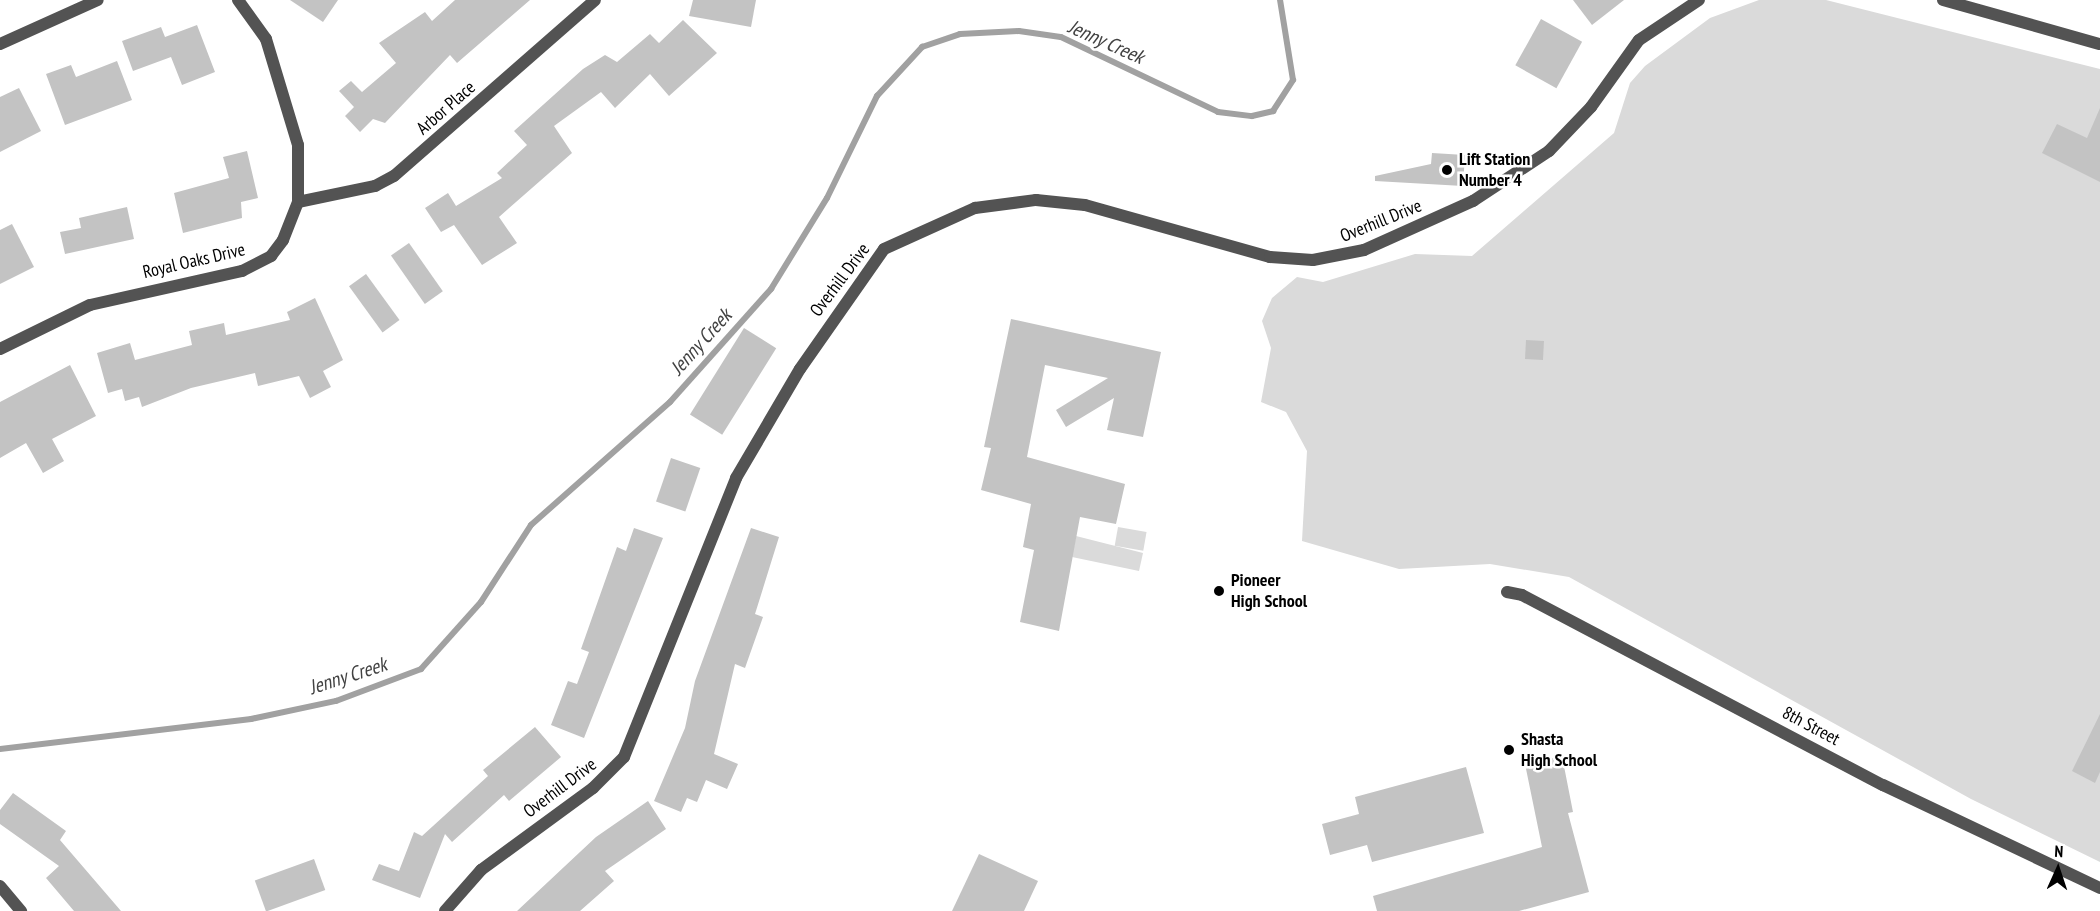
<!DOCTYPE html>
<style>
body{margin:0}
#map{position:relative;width:2100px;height:911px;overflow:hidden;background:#fff;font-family:"PT Sans Narrow",sans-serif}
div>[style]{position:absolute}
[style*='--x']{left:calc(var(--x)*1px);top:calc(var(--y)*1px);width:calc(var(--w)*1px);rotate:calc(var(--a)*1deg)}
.green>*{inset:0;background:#dadada;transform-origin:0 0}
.stream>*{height:6px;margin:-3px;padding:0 3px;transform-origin:3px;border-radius:3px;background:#a1a1a1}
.building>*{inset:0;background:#c3c3c3;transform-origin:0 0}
.street>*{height:12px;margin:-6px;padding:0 6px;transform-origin:6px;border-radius:6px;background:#535353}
.dots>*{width:16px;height:16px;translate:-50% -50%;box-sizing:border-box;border:3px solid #fff;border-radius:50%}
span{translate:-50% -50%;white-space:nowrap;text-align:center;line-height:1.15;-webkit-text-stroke:5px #fff;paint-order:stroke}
.street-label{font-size:18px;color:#000}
.poi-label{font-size:18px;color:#000;font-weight:700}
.left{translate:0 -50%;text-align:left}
.water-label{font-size:20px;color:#424242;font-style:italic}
.north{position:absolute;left:2028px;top:839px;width:60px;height:60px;-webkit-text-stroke:4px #fff;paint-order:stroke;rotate:3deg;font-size:16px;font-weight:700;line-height:24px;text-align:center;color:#000}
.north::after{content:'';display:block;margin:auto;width:21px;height:27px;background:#000;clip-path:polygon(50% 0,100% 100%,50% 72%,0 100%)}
</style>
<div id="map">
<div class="green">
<div style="clip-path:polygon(1759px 0,1826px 0,2100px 69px,2100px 862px,1971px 799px,1569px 577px,1490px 564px,1399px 569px,1302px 541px,1307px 451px,1286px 412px,1261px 402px,1271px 348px,1262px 321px,1272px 298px,1297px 277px,1323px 282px,1415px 254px,1472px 256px,1614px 133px,1630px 83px,1645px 66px,1710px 18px)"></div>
<div style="left:1118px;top:527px;width:29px;height:19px;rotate:10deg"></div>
<div style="clip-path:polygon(1076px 536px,1143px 553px,1139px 571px,1072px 557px)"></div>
</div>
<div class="stream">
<div style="--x:0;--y:749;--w:253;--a:-6.8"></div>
<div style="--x:251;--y:719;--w:87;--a:-12"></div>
<div style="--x:336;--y:701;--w:91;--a:-20.6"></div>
<div style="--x:421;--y:669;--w:90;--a:-48.2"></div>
<div style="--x:481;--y:602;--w:92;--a:-57"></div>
<div style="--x:531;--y:525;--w:186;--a:-41.5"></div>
<div style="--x:670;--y:402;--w:152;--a:-48.2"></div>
<div style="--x:771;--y:289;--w:107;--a:-58.4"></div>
<div style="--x:827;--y:198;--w:114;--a:-63.9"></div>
<div style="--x:877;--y:96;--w:67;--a:-47.4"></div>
<div style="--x:922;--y:47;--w:40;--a:-18.9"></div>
<div style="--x:960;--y:34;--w:59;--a:-2.9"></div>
<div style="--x:1019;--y:31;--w:42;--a:8.1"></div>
<div style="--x:1061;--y:37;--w:174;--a:25.5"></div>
<div style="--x:1218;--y:112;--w:34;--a:7"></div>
<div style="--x:1252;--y:116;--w:22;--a:-13"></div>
<div style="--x:1273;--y:111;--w:37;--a:-57"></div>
<div style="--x:1293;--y:80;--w:81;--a:-99.2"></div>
</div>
<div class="building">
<div style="clip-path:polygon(290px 0,338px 0,323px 22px)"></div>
<div style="clip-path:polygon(455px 0,530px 0,457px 63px,450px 55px,385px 123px,373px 119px,360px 132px,345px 116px,354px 107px,339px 91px,351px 81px,362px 92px,396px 63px,379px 43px,425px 12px,432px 21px)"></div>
<div style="clip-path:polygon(693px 0,756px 0,751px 27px,689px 16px)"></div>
<div style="clip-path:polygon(1573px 0,1624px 0,1592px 25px)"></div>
<div style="left:1541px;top:19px;width:47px;height:53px;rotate:29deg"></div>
<div style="clip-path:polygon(683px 20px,717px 53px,669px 96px,650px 74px,615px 108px,601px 92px,554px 126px,572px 153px,499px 217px,517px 243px,482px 265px,454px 225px,441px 232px,425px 208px,448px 193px,456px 206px,502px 178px,497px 173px,527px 145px,514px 131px,583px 69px,605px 55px,617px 62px,650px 34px,659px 43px)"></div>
<div style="clip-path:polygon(197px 25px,215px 72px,182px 85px,171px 57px,133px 71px,122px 41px,161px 27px,165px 37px)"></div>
<div style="clip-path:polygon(117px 61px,132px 100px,65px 125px,46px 74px,71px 65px,76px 77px)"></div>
<div style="clip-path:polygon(19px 88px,41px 131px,0 152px,0 97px)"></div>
<div style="clip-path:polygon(2100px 108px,2100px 182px,2042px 153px,2057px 124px,2087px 138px)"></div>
<div style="clip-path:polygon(247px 151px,258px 198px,241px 202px,242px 218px,183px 233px,174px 193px,229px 178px,223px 157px)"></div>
<div style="clip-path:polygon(1432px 153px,1465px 155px,1463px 186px,1375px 181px,1375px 176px,1431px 164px)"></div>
<div style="clip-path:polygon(127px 207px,134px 239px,65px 254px,60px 232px,81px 228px,79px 218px)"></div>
<div style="clip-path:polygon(12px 224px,34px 267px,0 284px,0 230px)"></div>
<div style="left:409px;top:243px;width:59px;height:22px;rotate:55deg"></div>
<div style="left:366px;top:274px;width:57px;height:21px;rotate:54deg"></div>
<div style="clip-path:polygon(315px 298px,343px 360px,323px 371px,331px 387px,310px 398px,299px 376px,258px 386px,255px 373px,191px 388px,142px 407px,139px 397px,125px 401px,122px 389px,108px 393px,97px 353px,130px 343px,135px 360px,192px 345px,189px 331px,224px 323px,226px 335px,290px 320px,287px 312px)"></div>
<div style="clip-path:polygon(1011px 319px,1161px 352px,1143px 437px,1107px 430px,1114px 398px,1066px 427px,1056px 410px,1108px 378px,1045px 365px,1027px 457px,1125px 484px,1116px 524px,1080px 517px,1059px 631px,1020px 622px,1034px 550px,1023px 547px,1031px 504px,981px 490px,991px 448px,984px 447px)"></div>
<div style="left:744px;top:328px;width:38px;height:102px;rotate:32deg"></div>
<div style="left:1526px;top:340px;width:18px;height:19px;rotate:3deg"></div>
<div style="clip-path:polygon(70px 365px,96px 416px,52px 439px,64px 461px,43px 473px,26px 443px,0 458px,0 402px)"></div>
<div style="left:671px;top:458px;width:31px;height:46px;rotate:19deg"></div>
<div style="clip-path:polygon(634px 528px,663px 538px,584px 738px,551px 725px,568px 681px,577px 684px,589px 652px,581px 649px,617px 547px,626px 551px)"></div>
<div style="clip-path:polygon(751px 528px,779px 537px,755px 614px,763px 617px,745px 668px,735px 664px,714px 754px,738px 764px,727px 789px,706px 780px,697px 802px,687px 798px,681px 812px,654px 801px,685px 728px,695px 681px)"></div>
<div style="clip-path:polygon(2100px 714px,2100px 772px,2095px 783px,2072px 771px)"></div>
<div style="clip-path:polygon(535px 727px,561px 757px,509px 801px,504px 795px,452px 842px,445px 834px,420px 898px,372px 880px,379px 864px,399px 871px,414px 832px,422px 836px,488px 776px,483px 770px)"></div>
<div style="clip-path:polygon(1562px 756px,1573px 812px,1568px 813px,1589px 892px,1519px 911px,1377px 911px,1373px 896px,1542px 847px,1525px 764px)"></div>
<div style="clip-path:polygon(1466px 767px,1484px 833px,1372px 862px,1367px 845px,1330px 855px,1322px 824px,1359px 814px,1355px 797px)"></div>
<div style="clip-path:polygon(13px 793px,66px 831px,60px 840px,121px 911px,74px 911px,46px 878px,59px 866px,0 824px,0 810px)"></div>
<div style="clip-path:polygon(648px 801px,666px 829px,605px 871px,614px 881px,580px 911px,517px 911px,596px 837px)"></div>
<div style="clip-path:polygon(979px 854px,1038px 881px,1024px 911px,952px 911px)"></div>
<div style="left:314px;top:859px;width:33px;height:63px;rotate:70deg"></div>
</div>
<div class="street">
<div style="--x:1943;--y:0;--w:163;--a:15.7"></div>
<div style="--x:0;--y:44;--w:107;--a:-24.2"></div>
<div style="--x:298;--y:202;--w:79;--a:-11.7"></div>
<div style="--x:375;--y:186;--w:21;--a:-28"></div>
<div style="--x:394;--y:176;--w:267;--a:-41.2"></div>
<div style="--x:0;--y:349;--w:100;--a:-26.1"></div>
<div style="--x:90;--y:305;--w:156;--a:-12.6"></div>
<div style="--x:242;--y:271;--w:33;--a:-27"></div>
<div style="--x:271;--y:256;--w:20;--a:-53"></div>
<div style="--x:283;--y:240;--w:41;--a:-68.5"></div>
<div style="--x:298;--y:202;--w:57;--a:-90"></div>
<div style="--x:298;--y:145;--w:111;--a:-106.8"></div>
<div style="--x:266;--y:39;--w:48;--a:-125.7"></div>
<div style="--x:1507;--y:592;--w:15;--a:11"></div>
<div style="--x:1522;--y:595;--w:408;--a:27.8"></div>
<div style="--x:1883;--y:785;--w:240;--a:25.4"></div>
<div style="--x:0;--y:886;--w:33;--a:50"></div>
<div style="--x:445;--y:911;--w:55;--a:-48.7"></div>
<div style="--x:481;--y:870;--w:139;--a:-36.2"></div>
<div style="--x:593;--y:788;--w:44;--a:-45"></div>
<div style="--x:624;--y:757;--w:301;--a:-68.1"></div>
<div style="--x:736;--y:478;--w:126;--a:-59.6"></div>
<div style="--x:800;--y:369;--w:146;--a:-55"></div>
<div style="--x:884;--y:249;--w:100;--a:-24.3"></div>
<div style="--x:975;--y:208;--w:62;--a:-7.5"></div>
<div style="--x:1036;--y:200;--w:49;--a:5.8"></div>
<div style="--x:1085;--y:205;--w:192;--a:15.7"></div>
<div style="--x:1270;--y:257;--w:43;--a:4"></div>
<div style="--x:1313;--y:260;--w:52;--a:-11.1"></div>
<div style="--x:1364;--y:250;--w:120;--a:-24.2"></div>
<div style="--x:1473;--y:201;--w:91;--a:-33.3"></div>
<div style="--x:1549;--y:151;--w:61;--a:-46.3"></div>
<div style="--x:1591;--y:107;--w:82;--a:-54.4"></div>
<div style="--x:1639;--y:40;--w:72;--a:-33.7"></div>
</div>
<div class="dots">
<div style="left:1447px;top:170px;background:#000"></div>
<div style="left:1219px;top:591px;background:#000"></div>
<div style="left:1509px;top:750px;background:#000"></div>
</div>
<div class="street-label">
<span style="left:446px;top:108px;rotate:-41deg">Arbor Place</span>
<span style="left:1381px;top:221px;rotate:-22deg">Overhill Drive</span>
<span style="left:194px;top:261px;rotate:-13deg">Royal Oaks Drive</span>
<span style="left:840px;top:280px;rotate:-53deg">Overhill Drive</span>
<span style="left:1811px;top:726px;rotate:28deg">8th Street</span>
<span style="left:560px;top:788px;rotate:-37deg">Overhill Drive</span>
</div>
<div class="poi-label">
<span class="left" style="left:1459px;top:170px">Lift Station<br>Number 4</span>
<span class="left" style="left:1231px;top:591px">Pioneer<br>High School</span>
<span class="left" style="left:1521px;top:750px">Shasta<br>High School</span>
</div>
<div class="water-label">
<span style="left:1106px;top:42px;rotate:24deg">Jenny Creek</span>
<span style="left:701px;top:342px;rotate:-48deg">Jenny Creek</span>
<span style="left:348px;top:676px;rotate:-18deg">Jenny Creek</span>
</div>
<div class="north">N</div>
</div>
